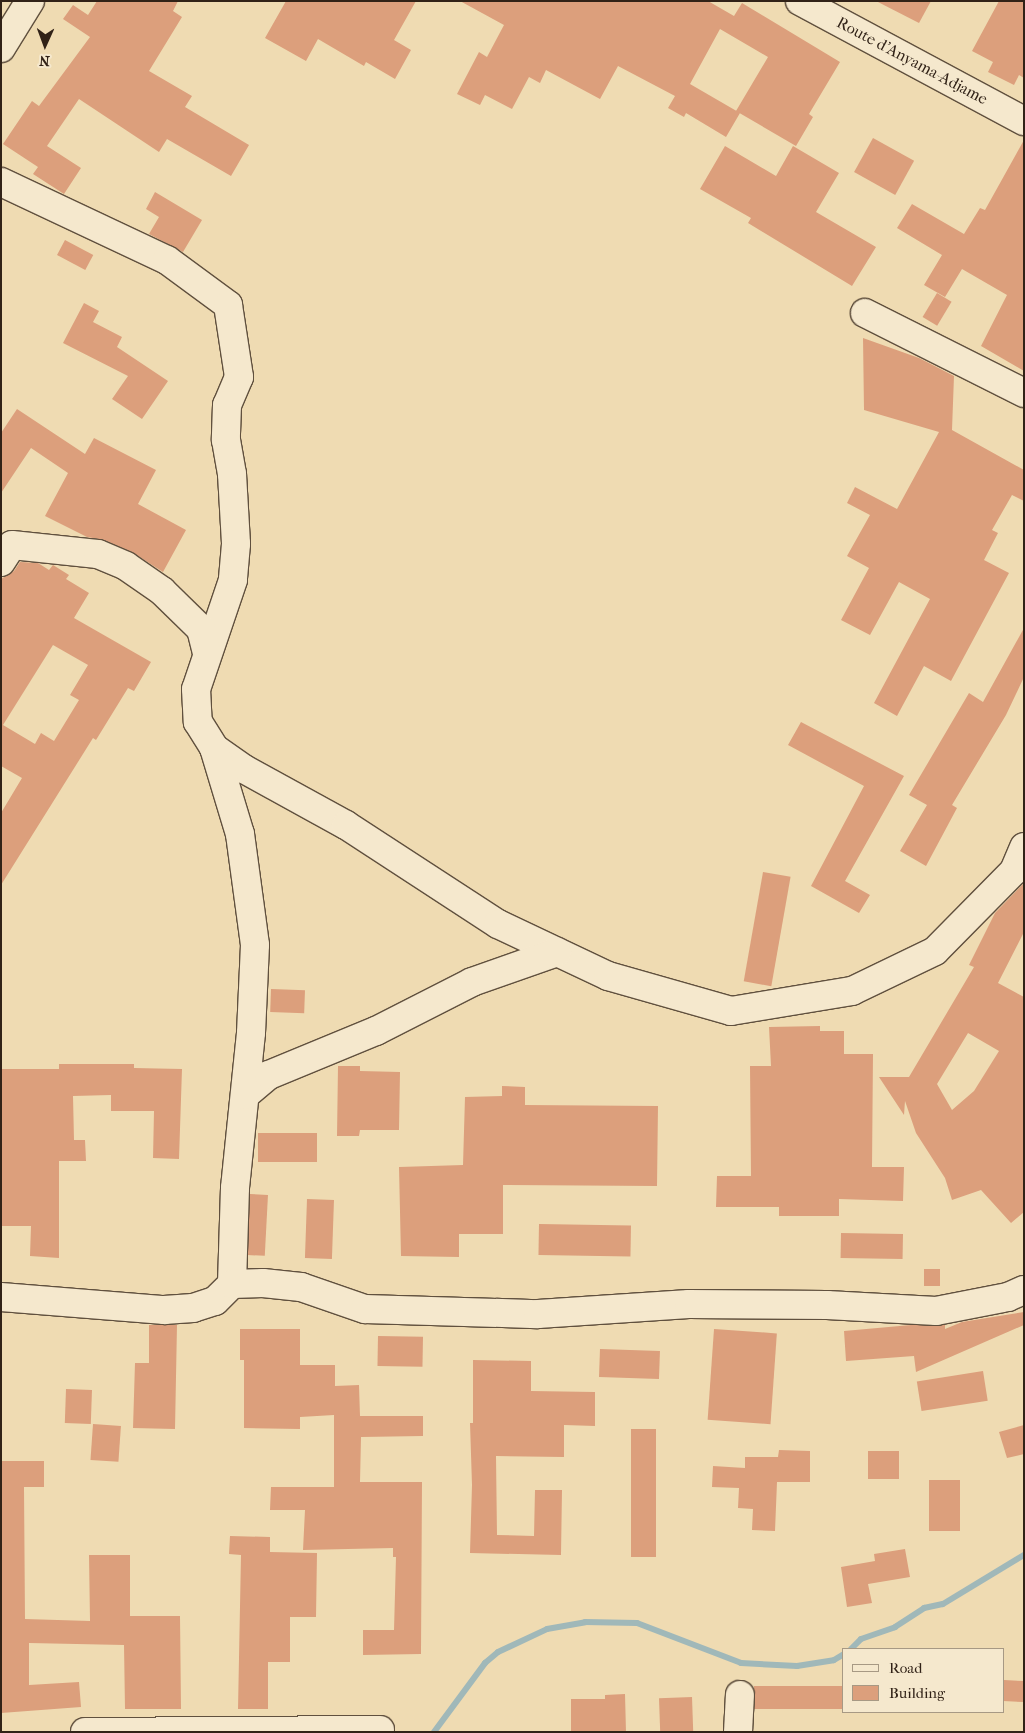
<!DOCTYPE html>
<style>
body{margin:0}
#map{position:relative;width:1025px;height:1733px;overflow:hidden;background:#efdbb2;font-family:"IM FELL French Canon",serif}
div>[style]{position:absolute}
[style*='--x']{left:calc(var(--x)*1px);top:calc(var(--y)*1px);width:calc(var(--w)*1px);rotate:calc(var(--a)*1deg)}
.stream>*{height:6px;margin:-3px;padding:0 3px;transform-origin:3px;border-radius:3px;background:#a0b8b9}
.building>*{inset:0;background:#dc9f7c;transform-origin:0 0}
.roads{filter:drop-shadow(1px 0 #60503e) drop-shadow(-1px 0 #60503e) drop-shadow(0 1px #60503e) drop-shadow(0 -1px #60503e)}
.minor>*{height:28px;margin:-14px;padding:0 14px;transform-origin:14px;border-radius:14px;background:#f5e8cd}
span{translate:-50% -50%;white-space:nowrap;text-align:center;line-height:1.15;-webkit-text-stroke:4px #f5e8cd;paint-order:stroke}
.street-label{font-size:16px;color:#312217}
.frame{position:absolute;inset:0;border:2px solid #312217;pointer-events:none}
.legend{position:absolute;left:842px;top:1648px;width:162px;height:65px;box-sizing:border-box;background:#f5e8cd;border:1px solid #a79984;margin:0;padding:6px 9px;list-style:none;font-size:15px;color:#312217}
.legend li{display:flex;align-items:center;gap:10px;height:25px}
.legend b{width:25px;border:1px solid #a79984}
.north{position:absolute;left:20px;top:20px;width:50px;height:50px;-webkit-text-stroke:4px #f5e8cd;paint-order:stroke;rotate:182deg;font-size:14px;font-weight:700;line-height:20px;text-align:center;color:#312217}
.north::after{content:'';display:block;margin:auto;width:18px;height:22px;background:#312217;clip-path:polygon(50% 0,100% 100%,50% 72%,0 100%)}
</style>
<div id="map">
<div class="stream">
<div style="--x:851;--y:1649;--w:14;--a:-45"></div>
<div style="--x:861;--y:1639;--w:36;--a:-19"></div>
<div style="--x:895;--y:1627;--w:35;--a:-33"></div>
<div style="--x:924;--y:1608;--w:19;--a:-12"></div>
<div style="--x:943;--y:1604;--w:95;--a:-31.2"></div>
<div style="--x:434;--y:1732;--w:86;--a:-53.5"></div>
<div style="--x:485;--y:1663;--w:17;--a:-40"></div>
<div style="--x:498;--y:1652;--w:54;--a:-25.1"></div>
<div style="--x:547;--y:1629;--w:39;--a:-10"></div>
<div style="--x:585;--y:1622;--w:52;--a:1.1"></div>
<div style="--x:637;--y:1623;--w:111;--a:21"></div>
<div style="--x:741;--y:1663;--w:56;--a:3.1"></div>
<div style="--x:797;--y:1666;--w:37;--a:-9"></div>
<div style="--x:834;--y:1660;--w:12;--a:-31"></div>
</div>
<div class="building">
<div style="clip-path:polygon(97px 1px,178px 1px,173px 11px,182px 17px,149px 71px,192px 96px,185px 107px,249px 145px,231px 176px,167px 139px,159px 152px,79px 99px,47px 146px,81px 168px,64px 194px,33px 174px,38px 167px,3px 144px,32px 101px,39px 106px,90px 37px,63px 19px,73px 5px,88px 15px)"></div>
<div style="clip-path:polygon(286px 1px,416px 1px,394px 40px,411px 50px,395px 79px,366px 62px,364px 66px,318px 39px,306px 61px,265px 38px)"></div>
<div style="clip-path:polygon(460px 1px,708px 1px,734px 16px,742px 3px,840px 62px,809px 114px,813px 117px,796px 146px,736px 111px,768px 57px,720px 29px,690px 84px,740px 113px,726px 137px,686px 113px,684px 117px,668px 108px,675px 96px,618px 66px,600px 99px,546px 70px,540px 83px,529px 77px,512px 109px,485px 95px,480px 105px,457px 94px,479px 52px,487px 57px,504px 25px)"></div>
<div style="clip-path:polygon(876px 1px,931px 1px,919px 23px)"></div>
<div style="clip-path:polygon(999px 1px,1024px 1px,1024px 78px,1019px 75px,1014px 85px,988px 72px,993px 62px,972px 51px)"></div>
<div style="left:873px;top:138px;width:47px;height:39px;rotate:29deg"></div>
<div style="clip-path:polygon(1024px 140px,1024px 371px,981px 346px,1007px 295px,962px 269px,945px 297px,924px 285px,942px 255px,897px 228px,912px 204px,964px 234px,980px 208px,985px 210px)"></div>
<div style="clip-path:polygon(725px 146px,776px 176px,793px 146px,839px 173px,816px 212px,876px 247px,852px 286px,748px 223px,751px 218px,700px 189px)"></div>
<div style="clip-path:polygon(155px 192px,202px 220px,183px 252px,149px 234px,159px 217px,146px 209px)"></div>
<div style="left:65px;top:240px;width:32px;height:17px;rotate:28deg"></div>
<div style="left:937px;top:293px;width:17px;height:28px;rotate:31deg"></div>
<div style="clip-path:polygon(84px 303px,99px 311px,93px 322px,122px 337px,117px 347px,168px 381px,142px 419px,112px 399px,128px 376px,63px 343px)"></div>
<div style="clip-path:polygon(863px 338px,919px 358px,954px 376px,952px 430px,1024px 470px,1024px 501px,1012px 495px,992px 530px,998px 533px,984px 560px,1009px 573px,951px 681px,924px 666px,897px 716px,874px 703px,930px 599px,899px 582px,870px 635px,841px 620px,869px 568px,847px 556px,870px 515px,847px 503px,855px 487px,897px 509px,939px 432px,864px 410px)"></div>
<div style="clip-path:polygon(17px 409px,85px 454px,94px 438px,156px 470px,138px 504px,186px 530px,163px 572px,132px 552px,104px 540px,87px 537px,45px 516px,68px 473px,31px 448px,1px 493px,1px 433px)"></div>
<div style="clip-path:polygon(evenodd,20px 562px,38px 563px,49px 570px,53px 565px,69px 575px,66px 579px,89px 593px,74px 618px,151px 662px,134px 691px,128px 688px,96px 740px,93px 738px,1px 885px,1px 813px,22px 778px,1px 766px,1px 579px,14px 571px,20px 562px,53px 645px,88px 665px,70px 695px,79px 700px,54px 741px,41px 733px,35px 744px,3px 725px,53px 645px)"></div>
<div style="clip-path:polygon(1024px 628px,1024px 677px,1006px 715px,952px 805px,957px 808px,926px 866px,900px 851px,927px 805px,909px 795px,969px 693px,983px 702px)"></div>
<div style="clip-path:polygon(801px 722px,904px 776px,845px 881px,870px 895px,859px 913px,811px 886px,864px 786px,788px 745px)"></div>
<div style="left:763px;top:872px;width:28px;height:111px;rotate:10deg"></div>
<div style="clip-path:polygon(evenodd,1024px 883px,1024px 932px,998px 983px,1024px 997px,1024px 1212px,1011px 1223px,981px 1190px,952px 1200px,945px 1178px,916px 1133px,905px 1101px,904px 1115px,879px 1077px,909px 1077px,974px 967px,969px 965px,995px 913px,1024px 883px,968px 1033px,999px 1051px,974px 1091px,952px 1110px,937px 1084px,968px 1033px)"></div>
<div style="left:271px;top:989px;width:34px;height:23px;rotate:2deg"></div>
<div style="clip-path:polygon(820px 1026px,820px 1031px,844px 1031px,844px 1054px,873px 1054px,872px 1167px,904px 1167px,903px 1201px,839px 1199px,839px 1216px,779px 1216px,779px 1207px,716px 1207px,717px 1176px,751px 1176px,750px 1066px,771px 1066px,769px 1027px)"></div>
<div style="clip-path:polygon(59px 1064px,134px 1064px,134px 1068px,182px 1069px,179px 1159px,153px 1158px,154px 1111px,111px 1111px,111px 1095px,73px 1096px,74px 1140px,85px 1140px,86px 1161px,59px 1161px,59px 1258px,30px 1256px,31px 1226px,1px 1226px,1px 1069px,59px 1069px)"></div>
<div style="clip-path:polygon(338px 1066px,360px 1066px,360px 1071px,400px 1072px,399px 1130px,360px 1130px,359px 1136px,337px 1136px)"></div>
<div style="clip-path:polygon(502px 1086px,525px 1087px,525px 1105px,658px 1106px,657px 1186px,503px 1185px,503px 1234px,459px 1234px,459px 1257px,401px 1256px,399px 1167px,463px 1165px,465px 1097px,502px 1096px)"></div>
<div style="left:258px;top:1133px;width:59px;height:29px"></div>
<div style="left:250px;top:1194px;width:18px;height:61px;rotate:3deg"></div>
<div style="left:307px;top:1199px;width:27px;height:59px;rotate:2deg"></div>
<div style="left:539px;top:1224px;width:92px;height:31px;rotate:1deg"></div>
<div style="left:841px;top:1233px;width:62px;height:25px;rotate:1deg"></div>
<div style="left:924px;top:1269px;width:16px;height:17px"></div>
<div style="clip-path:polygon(1024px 1312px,1024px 1325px,916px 1372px,914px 1356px,846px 1361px,844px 1331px,911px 1325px,945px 1325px,945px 1329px,962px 1322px)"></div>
<div style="clip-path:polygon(149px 1325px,177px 1325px,175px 1429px,133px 1428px,135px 1363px,149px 1363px)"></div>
<div style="clip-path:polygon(240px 1329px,300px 1329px,300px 1365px,335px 1365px,335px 1386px,359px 1385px,360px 1416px,423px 1416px,423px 1436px,361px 1437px,360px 1482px,422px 1482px,421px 1654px,363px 1655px,363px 1630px,394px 1630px,396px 1557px,393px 1557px,393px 1548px,303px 1550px,305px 1510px,270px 1510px,271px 1487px,334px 1487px,334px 1415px,300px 1417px,300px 1429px,244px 1428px,244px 1360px,240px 1360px)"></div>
<div style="left:714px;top:1329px;width:63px;height:91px;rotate:4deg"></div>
<div style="left:378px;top:1336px;width:45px;height:30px;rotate:1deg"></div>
<div style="left:600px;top:1349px;width:60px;height:28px;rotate:2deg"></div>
<div style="clip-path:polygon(473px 1360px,531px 1361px,531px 1391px,595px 1392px,595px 1426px,564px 1425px,564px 1457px,496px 1456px,497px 1535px,534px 1536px,535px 1490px,562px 1490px,561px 1555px,470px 1553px,472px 1485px,470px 1423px,473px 1423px)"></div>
<div style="left:983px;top:1371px;width:30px;height:67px;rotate:81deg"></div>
<div style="left:66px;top:1389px;width:26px;height:34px;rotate:2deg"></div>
<div style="left:93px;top:1424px;width:28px;height:36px;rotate:4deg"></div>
<div style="clip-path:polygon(1024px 1425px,1024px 1454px,1007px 1458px,999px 1432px)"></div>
<div style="left:631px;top:1429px;width:25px;height:128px"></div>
<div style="clip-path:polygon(779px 1450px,810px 1451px,810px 1482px,777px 1482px,775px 1531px,752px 1530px,753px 1509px,738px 1508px,739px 1488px,712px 1487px,713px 1466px,745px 1468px,745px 1457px,778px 1457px)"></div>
<div style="left:868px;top:1451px;width:31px;height:28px"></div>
<div style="clip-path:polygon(1px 1461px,44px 1461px,44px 1487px,24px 1487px,25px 1619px,90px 1621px,89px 1555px,130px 1555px,130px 1616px,180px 1616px,181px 1709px,125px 1709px,124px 1645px,29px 1643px,29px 1685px,79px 1682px,81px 1707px,1px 1713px)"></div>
<div style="left:929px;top:1480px;width:31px;height:51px"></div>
<div style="clip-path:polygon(230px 1536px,270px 1537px,270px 1552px,317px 1553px,316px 1617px,290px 1617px,290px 1662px,268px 1662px,268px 1709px,238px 1709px,241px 1555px,229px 1554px)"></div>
<div style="clip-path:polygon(905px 1549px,910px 1577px,868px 1584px,872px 1603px,847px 1607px,841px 1567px,875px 1561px,874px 1554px)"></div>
<div style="left:1004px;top:1680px;width:20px;height:21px;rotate:3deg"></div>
<div style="left:844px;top:1686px;width:23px;height:90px;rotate:90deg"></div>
<div style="clip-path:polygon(625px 1694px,626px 1732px,571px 1732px,571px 1699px,605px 1699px,605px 1695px)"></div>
<div style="left:692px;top:1697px;width:35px;height:33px;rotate:88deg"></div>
</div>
<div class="roads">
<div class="minor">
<div style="--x:800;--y:1;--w:254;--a:28.2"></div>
<div style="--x:1;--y:48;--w:55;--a:-58.3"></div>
<div style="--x:1;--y:182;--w:183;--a:25.2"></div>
<div style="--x:167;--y:260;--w:76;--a:36.4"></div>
<div style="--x:228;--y:305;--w:73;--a:81.3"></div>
<div style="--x:239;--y:377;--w:30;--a:113"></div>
<div style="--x:227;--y:405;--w:35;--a:92"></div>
<div style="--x:226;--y:440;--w:35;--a:80"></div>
<div style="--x:232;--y:474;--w:70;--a:86.7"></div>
<div style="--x:236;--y:544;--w:36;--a:95"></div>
<div style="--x:233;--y:580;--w:115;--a:108.7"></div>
<div style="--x:196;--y:689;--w:33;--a:87"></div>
<div style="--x:198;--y:722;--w:31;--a:58"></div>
<div style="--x:214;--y:748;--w:37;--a:35"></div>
<div style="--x:244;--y:769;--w:116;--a:28.8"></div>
<div style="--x:346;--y:825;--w:181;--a:33.1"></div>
<div style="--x:498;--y:924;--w:122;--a:25.3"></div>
<div style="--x:608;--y:976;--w:128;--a:15.9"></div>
<div style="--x:731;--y:1011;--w:123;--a:-9.4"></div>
<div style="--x:852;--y:991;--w:92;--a:-25.7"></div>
<div style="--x:935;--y:951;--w:112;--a:-45.4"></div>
<div style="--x:1014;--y:871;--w:26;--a:-67"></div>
<div style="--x:865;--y:313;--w:178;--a:26.7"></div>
<div style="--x:1;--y:562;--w:20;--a:-57"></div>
<div style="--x:12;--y:545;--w:86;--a:6"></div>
<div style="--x:98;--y:554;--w:30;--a:23"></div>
<div style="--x:126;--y:566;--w:44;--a:34.8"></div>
<div style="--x:162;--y:591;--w:54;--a:44.3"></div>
<div style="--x:201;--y:629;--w:25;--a:76"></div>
<div style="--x:214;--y:748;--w:90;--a:73.2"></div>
<div style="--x:240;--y:834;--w:112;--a:82.3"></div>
<div style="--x:255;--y:945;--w:88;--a:92.6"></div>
<div style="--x:251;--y:1033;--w:156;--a:95.9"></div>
<div style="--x:235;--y:1188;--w:96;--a:91.8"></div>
<div style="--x:245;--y:1095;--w:31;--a:-40"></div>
<div style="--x:269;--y:1075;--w:116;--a:-22.4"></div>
<div style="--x:376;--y:1031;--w:108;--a:-27"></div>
<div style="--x:472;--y:982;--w:90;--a:-19.4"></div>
<div style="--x:1;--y:1297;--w:164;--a:4.6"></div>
<div style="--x:164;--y:1310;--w:29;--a:-4"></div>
<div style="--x:193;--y:1308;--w:23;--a:-18"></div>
<div style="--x:215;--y:1301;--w:24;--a:-45"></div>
<div style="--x:232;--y:1284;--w:31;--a:-2"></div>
<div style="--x:263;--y:1283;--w:38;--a:6"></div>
<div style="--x:301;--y:1287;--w:68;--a:19"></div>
<div style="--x:365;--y:1309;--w:173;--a:1.7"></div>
<div style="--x:538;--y:1314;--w:151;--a:-3.8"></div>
<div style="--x:689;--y:1304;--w:138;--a:0.4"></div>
<div style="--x:827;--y:1305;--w:109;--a:3.2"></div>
<div style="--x:936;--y:1311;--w:73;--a:-11"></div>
<div style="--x:1008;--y:1297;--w:17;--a:-24"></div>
<div style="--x:85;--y:1732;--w:295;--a:-0.4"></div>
<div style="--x:738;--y:1732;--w:37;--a:-87"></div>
</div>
</div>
<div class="street-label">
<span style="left:912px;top:61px;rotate:28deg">Route d'Anyama-Adjame</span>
</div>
<div class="frame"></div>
<ul class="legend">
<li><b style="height:6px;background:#f5e8cd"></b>Road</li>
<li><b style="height:14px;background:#dc9f7c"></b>Building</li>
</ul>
<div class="north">N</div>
</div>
